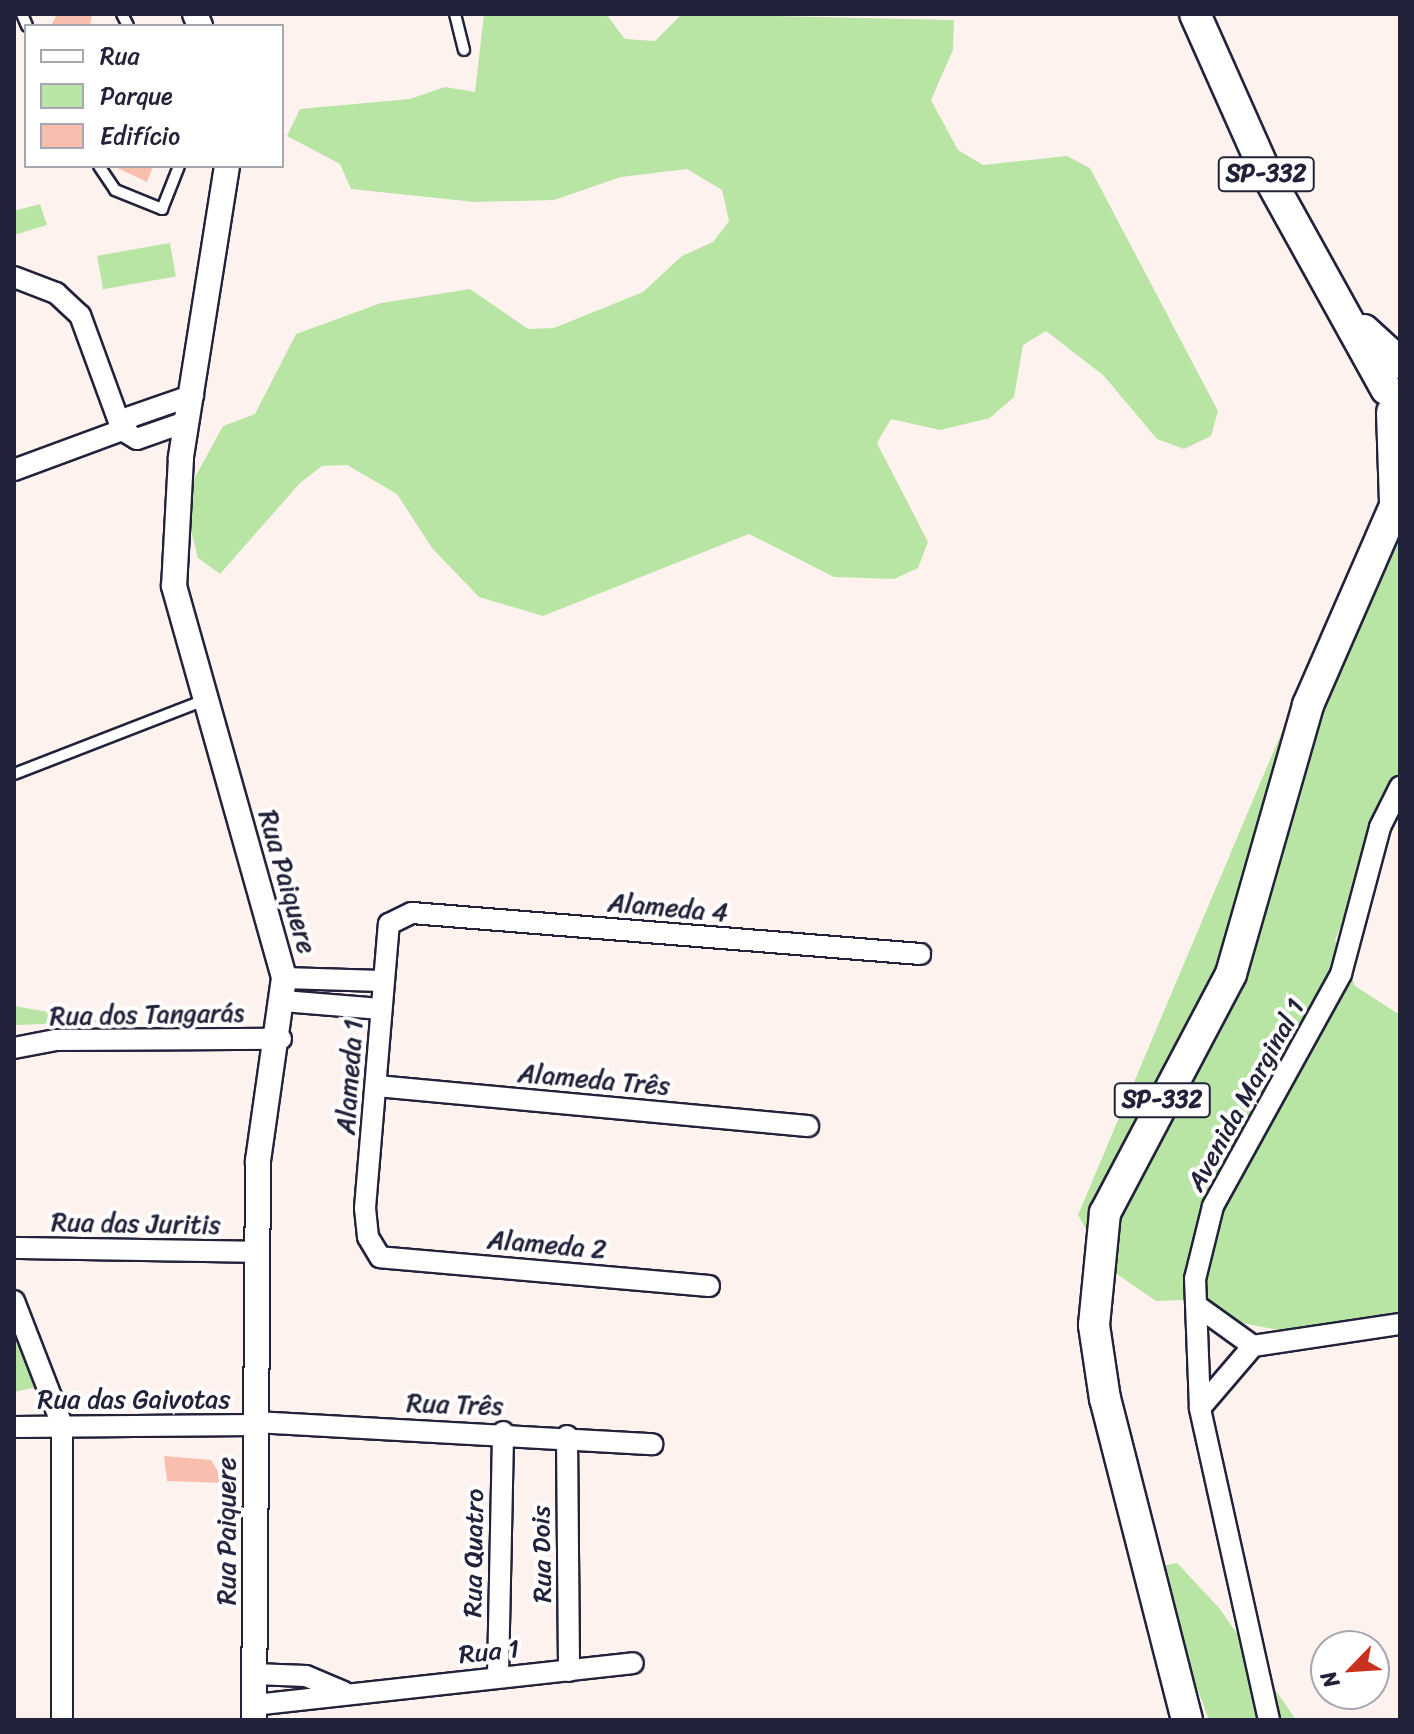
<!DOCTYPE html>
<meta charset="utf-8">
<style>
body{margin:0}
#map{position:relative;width:1414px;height:1734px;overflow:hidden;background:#fef2ef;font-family:Sriracha,sans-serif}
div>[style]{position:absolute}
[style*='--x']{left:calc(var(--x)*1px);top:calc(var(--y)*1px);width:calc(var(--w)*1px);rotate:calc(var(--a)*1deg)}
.green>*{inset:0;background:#b8e5a3;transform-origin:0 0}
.building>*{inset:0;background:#f8bfaf}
.roads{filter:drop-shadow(2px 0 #22223b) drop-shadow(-2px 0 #22223b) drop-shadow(0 2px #22223b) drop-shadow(0 -2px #22223b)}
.service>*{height:10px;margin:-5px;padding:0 5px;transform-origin:5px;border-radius:5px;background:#fff}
.minor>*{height:20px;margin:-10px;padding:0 10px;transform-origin:10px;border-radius:10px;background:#fff}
.tertiary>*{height:24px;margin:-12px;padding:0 12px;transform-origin:12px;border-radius:12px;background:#fff}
.primary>*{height:30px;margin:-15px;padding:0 15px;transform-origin:15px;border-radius:15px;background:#fff}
span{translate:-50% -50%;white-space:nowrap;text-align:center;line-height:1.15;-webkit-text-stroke:8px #fff;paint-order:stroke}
.shield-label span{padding:2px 6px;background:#fff;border:2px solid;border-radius:6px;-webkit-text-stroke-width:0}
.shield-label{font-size:24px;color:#22223b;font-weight:700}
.street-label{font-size:26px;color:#22223b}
.frame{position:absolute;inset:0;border:16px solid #22223b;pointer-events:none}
.legend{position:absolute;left:24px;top:24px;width:260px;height:144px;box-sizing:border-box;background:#fff;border:2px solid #a7a7b1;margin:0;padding:10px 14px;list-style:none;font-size:24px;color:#22223b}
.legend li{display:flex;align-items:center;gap:16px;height:40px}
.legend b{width:40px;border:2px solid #a7a7b1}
.north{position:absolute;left:1310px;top:1630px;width:80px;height:80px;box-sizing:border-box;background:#fff;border:2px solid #a7a7b1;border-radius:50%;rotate:245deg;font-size:22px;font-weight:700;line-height:32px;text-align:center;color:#22223b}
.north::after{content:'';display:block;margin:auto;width:28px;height:36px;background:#c8321e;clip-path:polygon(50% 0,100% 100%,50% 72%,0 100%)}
</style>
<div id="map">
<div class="green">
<div style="clip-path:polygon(484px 14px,606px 14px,625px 39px,655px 41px,682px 14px,954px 20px,953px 50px,931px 100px,958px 150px,983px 165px,1067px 156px,1090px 168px,1218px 411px,1211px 436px,1184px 449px,1157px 439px,1103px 375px,1046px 331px,1023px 345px,1014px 397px,990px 418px,940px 430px,891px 419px,877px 443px,928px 542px,918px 568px,894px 579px,834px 577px,749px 534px,543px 616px,479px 597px,432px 548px,397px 494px,347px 465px,322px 466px,300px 483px,220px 574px,198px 558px,183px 499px,223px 426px,255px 414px,296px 334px,381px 303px,470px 289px,528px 329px,554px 328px,643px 292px,682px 256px,713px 242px,729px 221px,722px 190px,687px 169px,621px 177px,554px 200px,475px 202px,351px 189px,340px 164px,287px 136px,300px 109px,410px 99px,445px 87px,475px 92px)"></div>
<div style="clip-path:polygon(40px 204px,47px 225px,14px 235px,14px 211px)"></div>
<div style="left:170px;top:243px;width:34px;height:74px;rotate:80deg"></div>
<div style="clip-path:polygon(1400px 481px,1400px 786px,1335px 940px,1355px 986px,1400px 1015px,1400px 1335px,1338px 1341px,1242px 1323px,1183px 1300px,1156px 1301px,1108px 1268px,1078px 1215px,1350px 570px)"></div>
<div style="clip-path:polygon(14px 1006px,105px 1022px,14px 1025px)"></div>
<div style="clip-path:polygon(14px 1337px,37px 1387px,14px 1392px)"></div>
<div style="clip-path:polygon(1177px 1563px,1220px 1609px,1296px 1720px,1209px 1720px,1152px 1568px)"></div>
</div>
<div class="building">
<div style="clip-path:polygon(57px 14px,92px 14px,90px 26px,51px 26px)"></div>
<div style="clip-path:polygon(113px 166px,153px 166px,147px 182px)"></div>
<div style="clip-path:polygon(164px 1456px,211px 1460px,225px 1483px,167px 1481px)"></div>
</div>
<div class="roads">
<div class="service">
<div style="--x:22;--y:14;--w:13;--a:67"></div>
<div style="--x:122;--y:14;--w:13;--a:63"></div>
<div style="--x:455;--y:14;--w:37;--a:76"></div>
<div style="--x:99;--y:166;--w:29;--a:56"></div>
<div style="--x:115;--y:190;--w:51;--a:22"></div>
<div style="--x:162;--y:209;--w:46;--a:-68.4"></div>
<div style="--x:14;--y:774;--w:202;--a:-21.2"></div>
</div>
<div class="minor">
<div style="--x:14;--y:277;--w:45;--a:20.9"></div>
<div style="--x:56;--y:293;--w:33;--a:43"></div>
<div style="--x:80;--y:315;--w:122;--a:69.9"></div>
<div style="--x:122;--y:430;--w:15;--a:-58"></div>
<div style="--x:130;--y:417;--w:67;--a:-19.2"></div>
<div style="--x:122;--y:430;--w:17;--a:31"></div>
<div style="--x:137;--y:439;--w:54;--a:-19.4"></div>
<div style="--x:14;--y:470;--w:115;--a:-20.3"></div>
<div style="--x:284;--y:978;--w:98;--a:1.8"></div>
<div style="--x:283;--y:1001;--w:98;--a:4.7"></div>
<div style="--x:14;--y:1048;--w:43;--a:-10.8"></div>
<div style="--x:56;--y:1040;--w:225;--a:-0.3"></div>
<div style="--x:376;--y:1086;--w:434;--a:5.3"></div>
<div style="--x:14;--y:1248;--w:243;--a:0.9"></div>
<div style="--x:709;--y:1286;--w:330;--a:-175"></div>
<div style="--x:380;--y:1257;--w:23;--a:-121"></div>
<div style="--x:368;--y:1237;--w:29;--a:-96"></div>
<div style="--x:365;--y:1208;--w:285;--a:-85.2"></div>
<div style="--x:389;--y:924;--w:25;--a:-26"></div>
<div style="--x:412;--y:913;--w:510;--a:4.61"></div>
<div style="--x:14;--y:1301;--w:133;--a:68.8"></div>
<div style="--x:62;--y:1425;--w:295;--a:90"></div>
<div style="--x:1196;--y:1305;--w:70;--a:35.7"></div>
<div style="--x:1253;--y:1346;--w:149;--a:-8.5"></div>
<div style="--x:1200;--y:1408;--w:82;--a:-49.5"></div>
<div style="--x:255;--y:1422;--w:398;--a:3.2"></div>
<div style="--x:14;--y:1427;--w:241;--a:-0.5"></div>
<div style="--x:567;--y:1436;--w:235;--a:89.5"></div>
<div style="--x:254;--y:1674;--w:52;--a:2.2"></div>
<div style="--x:306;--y:1676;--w:41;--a:22.8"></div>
<div style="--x:498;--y:1675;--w:243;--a:-88.8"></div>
<div style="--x:254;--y:1705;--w:381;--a:-6.3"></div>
<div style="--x:1269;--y:1720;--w:320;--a:-102.5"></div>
<div style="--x:1200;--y:1408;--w:129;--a:-92.2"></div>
<div style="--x:1195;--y:1279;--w:75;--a:-76.1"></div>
<div style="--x:1213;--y:1206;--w:265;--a:-61.1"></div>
<div style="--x:1341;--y:974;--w:152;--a:-75.1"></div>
<div style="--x:1380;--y:827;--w:45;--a:-63.4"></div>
</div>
<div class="tertiary">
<div style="--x:195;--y:14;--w:13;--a:67"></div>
<div style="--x:227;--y:166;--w:296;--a:99"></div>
<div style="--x:181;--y:458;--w:128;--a:93.1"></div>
<div style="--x:174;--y:586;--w:407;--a:74.3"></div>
<div style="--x:284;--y:978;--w:185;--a:98.1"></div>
<div style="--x:258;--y:1161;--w:559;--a:90.41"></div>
</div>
<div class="primary">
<div style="--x:1195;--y:14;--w:167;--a:66"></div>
<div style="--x:1263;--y:167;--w:254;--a:61"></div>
<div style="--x:1364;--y:330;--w:49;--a:42.5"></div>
<div style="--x:1392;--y:412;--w:89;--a:88.1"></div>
<div style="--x:1187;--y:1720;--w:331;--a:-104.3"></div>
<div style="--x:1105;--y:1399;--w:75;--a:-98.5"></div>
<div style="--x:1094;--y:1325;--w:113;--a:-84.4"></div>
<div style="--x:1105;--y:1213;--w:270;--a:-62.2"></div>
<div style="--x:1231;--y:974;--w:280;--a:-74"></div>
<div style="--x:1308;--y:705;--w:230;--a:-66.4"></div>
</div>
</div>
<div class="shield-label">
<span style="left:1266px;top:174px">SP-332</span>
<span style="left:1162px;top:1100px">SP-332</span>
</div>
<div class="street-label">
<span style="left:287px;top:882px;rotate:74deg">Rua Paiquere</span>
<span style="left:668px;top:908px;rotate:5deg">Alameda 4</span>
<span style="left:147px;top:1015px;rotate:-1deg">Rua dos Tangarás</span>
<span style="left:350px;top:1077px;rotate:-86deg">Alameda 1</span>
<span style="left:594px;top:1080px;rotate:5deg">Alameda Três</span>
<span style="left:1246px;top:1095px;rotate:-61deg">Avenida Marginal 1</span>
<span style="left:136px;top:1224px;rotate:1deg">Rua das Juritis</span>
<span style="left:547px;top:1245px;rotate:5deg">Alameda 2</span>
<span style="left:134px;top:1400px">Rua das Gaivotas</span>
<span style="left:455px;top:1405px;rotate:2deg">Rua Três</span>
<span style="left:227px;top:1531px;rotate:-90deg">Rua Paiquere</span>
<span style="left:474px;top:1553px;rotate:-89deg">Rua Quatro</span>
<span style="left:542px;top:1554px;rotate:-91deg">Rua Dois</span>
<span style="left:489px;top:1652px;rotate:-6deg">Rua 1</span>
</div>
<div class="frame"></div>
<ul class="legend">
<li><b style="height:10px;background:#fff"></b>Rua</li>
<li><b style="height:22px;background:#b8e5a3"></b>Parque</li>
<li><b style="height:22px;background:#f8bfaf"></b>Edifício</li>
</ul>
<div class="north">N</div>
</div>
